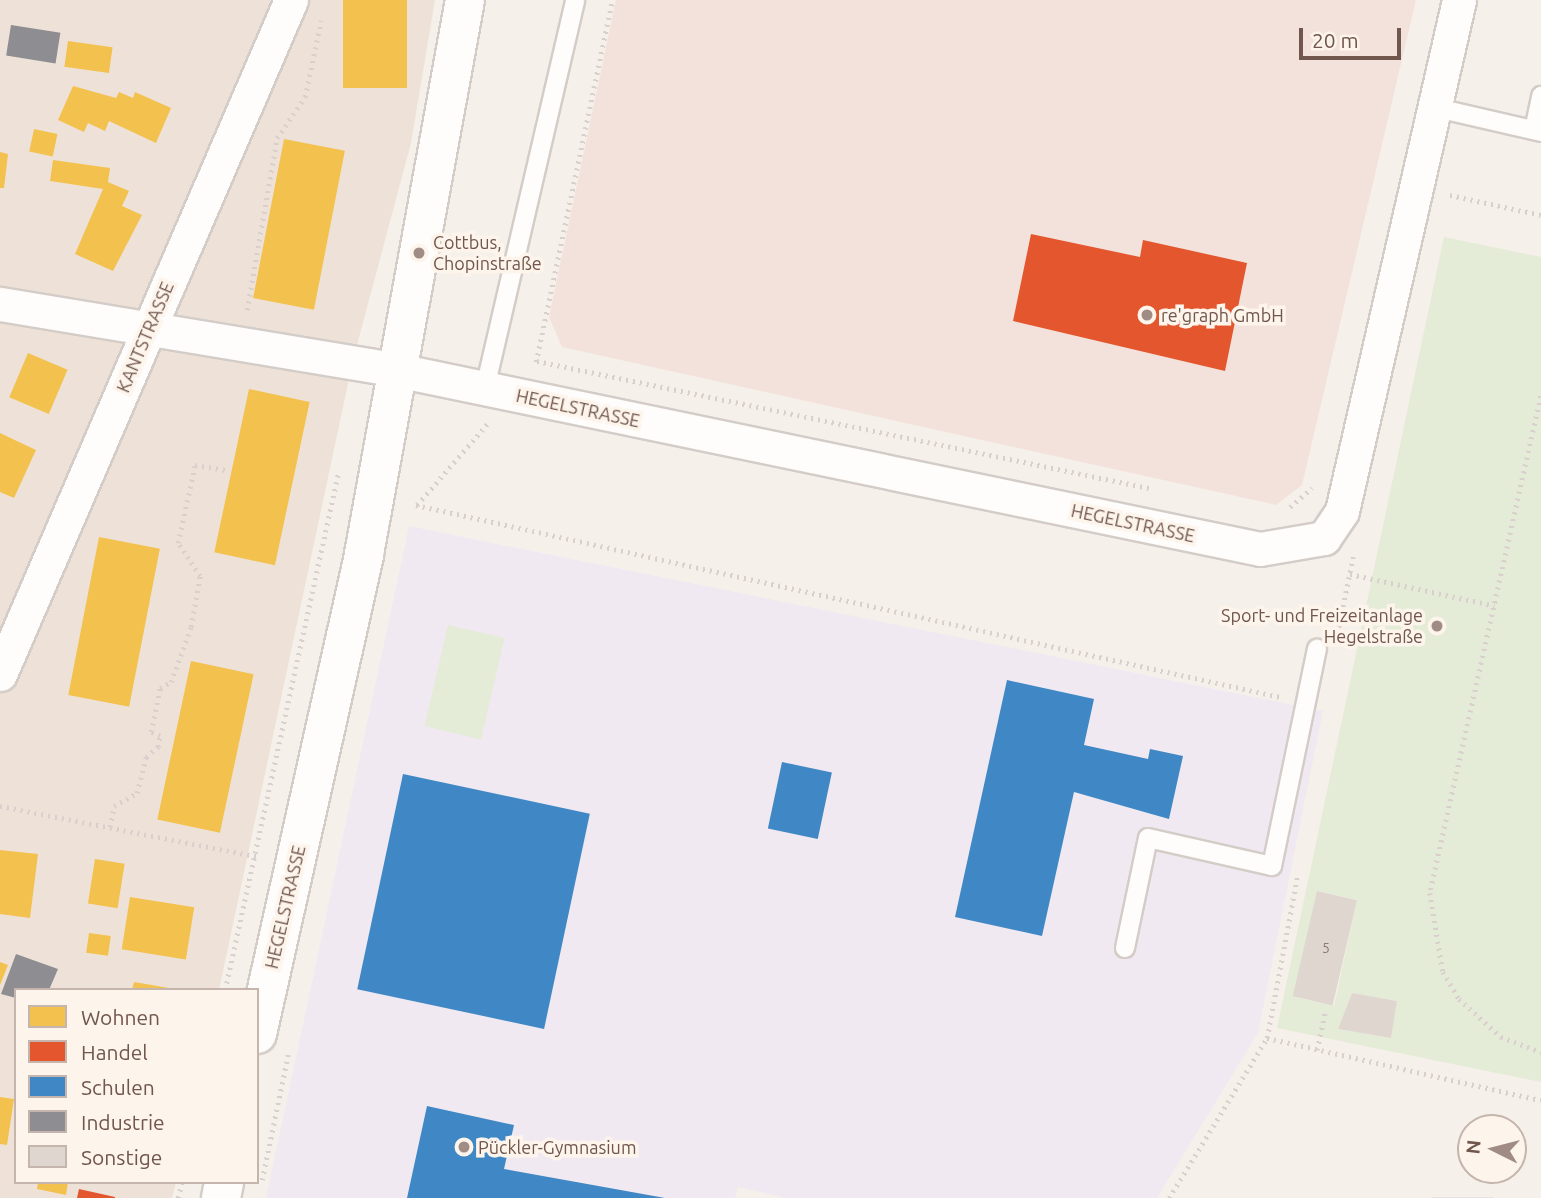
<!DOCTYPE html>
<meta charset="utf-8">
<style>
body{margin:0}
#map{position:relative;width:1541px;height:1198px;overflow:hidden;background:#f6f0ea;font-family:Ubuntu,sans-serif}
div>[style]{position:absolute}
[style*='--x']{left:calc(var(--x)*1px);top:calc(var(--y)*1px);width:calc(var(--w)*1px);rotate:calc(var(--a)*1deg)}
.residential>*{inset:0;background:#eee2d8}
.commercial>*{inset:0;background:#f3e2dc}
.education>*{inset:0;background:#f1e9f1}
.green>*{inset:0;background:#e4ebd6;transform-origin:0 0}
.homes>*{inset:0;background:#f2c14e;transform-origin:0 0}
.shops>*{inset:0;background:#e4572e}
.schools>*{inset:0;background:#3f88c5;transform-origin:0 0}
.industry>*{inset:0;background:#8d8d92;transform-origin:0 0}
.building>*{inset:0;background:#dfd6d0;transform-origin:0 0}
.path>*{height:4.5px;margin-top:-2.25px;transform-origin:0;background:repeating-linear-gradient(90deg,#d9d0ce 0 2px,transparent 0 7px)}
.roads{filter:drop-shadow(2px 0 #d4ccc7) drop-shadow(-2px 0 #d4ccc7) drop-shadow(0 2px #d4ccc7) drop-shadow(0 -2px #d4ccc7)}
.service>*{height:18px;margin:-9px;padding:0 9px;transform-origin:9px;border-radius:9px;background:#fefdfc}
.minor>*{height:33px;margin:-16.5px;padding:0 16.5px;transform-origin:16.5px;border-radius:16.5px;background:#fefdfc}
.tertiary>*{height:38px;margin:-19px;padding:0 19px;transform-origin:19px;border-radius:19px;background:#fefdfc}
.tram>*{height:2px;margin:-1px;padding:0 1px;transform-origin:1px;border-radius:1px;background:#e4e2e4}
.dots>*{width:19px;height:19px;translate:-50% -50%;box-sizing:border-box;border:4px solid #fdf5ec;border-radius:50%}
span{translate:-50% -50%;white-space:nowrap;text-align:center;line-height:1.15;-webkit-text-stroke:7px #fdf5ec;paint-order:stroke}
.number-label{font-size:14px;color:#8f7970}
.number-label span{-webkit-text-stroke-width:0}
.poi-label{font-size:18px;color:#71564d}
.left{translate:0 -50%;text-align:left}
.right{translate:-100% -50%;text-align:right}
.street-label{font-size:18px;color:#71564d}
.legend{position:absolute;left:14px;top:988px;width:245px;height:196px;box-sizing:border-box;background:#fdf5ec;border:2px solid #c5b5ac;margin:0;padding:9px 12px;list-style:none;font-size:21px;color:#71564d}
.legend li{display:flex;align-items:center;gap:14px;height:35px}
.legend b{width:35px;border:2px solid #c5b5ac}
.north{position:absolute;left:1457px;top:1114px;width:70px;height:70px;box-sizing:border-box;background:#fdf5ec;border:2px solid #c5b5ac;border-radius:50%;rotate:276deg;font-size:19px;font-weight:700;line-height:28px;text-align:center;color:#71564d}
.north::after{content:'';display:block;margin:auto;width:24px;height:32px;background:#a08c84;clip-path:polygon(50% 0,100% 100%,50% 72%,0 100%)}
.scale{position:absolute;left:1299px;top:28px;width:102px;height:32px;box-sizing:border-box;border:4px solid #71564d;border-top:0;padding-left:9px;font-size:21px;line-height:24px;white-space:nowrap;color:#71564d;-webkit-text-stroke:5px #fdf5ec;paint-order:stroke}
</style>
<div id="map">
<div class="residential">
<div style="clip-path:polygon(0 0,435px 0,411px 143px,353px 360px,219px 990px,16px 990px,16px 1182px,176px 1182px,172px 1198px,0 1198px)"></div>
</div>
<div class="commercial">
<div style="clip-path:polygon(616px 0,1416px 0,1302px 485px,1276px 505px,562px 347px,549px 317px)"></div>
</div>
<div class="education">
<div style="clip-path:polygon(409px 526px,1323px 711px,1258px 1033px,1157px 1198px,785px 1198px,738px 1187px,735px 1198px,266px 1198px)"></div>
</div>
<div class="green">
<div style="clip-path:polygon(evenodd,1444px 237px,1541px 257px,1541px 1082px,1277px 1028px,1444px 237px,1317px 891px,1357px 900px,1334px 1006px,1295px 997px,1317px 891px,1444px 237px,1352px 993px,1397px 1001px,1391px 1038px,1338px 1029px,1352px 993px)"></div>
<div style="left:448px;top:625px;width:58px;height:104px;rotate:13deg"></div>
</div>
<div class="homes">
<div style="left:343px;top:0;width:64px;height:88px"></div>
<div style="left:68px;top:41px;width:45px;height:26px;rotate:8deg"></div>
<div style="clip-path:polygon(73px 86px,116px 98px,119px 92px,133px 98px,135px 92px,171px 108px,156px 143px,109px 121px,105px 131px,88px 123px,84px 132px,58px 120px)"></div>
<div style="left:34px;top:129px;width:24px;height:23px;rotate:12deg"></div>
<div style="left:284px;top:139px;width:62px;height:162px;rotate:11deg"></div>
<div style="clip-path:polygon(0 152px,8px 154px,4px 188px,0 188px)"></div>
<div style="clip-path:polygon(53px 160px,110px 168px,108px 182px,129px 191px,122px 206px,142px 215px,113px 271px,75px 254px,103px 189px,50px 181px)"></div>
<div style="left:28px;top:353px;width:43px;height:48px;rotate:23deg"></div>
<div style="left:249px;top:389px;width:62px;height:167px;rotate:12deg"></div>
<div style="clip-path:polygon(0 433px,36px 450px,14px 498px,0 492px)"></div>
<div style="left:99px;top:537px;width:62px;height:161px;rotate:11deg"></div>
<div style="left:191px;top:661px;width:64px;height:162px;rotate:12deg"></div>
<div style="clip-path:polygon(0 850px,38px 854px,30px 918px,0 914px)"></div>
<div style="left:95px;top:859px;width:30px;height:45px;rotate:9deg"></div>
<div style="left:130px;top:897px;width:65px;height:53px;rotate:9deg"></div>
<div style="left:89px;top:933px;width:22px;height:20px;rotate:8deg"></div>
<div style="clip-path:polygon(0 962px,8px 965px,0 985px)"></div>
<div style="clip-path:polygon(134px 982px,169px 988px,168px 990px,132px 990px)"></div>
<div style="clip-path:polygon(0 1097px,14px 1099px,7px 1145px,0 1144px)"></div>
<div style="clip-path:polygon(38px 1182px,68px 1182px,66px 1195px,37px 1189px)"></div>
</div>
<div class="shops">
<div style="clip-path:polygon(1031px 234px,1140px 257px,1143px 240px,1247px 263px,1225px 371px,1013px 321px)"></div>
<div style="clip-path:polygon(79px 1189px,115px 1197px,115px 1198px,77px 1198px)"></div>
</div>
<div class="schools">
<div style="clip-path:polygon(1007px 680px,1094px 699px,1084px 745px,1148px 759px,1150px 749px,1183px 756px,1169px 819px,1074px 792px,1042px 936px,955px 917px)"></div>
<div style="left:782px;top:762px;width:51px;height:68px;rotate:12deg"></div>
<div style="left:403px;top:774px;width:191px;height:220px;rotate:12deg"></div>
<div style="clip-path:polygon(427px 1106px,514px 1125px,504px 1169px,665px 1198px,407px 1198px)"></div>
</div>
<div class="industry">
<div style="left:11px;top:25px;width:50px;height:31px;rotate:9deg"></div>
<div style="clip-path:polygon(16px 954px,58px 969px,49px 990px,16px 990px,16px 998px,1px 994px)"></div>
</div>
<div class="building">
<div style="left:1317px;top:891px;width:41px;height:108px;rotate:13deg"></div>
<div style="clip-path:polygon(1352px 993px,1397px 1001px,1391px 1038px,1338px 1029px)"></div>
</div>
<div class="path">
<div style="--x:1450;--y:195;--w:93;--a:12.4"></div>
<div style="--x:247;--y:310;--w:175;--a:-80.1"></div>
<div style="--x:277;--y:138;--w:50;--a:-55.7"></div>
<div style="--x:305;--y:97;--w:78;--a:-78.1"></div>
<div style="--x:537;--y:361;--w:625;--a:11.72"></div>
<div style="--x:536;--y:362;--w:370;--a:-78.1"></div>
<div style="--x:1541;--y:396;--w:509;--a:102.59"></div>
<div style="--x:1430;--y:893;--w:80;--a:80.7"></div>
<div style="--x:1443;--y:972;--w:31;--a:59"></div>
<div style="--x:1459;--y:999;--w:57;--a:42.1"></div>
<div style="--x:1501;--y:1037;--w:43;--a:20.6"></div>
<div style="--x:416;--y:505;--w:885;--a:12.53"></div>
<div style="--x:417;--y:505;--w:110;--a:-49.1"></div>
<div style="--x:1290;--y:507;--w:29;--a:-41"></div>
<div style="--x:1350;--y:574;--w:148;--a:12.4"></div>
<div style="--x:1337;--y:634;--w:79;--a:-78.3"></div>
<div style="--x:0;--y:806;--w:261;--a:11.1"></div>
<div style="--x:110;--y:827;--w:21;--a:-79"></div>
<div style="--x:114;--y:806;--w:26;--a:-29"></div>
<div style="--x:137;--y:793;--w:37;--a:-76"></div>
<div style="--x:146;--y:757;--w:16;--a:-40"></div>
<div style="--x:158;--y:747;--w:11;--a:-80"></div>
<div style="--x:160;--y:736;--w:10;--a:-156"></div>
<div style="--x:151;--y:732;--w:45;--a:-78.4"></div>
<div style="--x:160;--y:688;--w:13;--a:-29"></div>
<div style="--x:171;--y:682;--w:59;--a:-70"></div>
<div style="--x:191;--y:627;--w:52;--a:-80"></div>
<div style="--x:200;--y:576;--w:40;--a:-124"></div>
<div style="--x:178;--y:543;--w:80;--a:-77.7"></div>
<div style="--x:195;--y:465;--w:33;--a:9"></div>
<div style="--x:225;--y:990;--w:528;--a:-77.65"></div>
<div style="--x:1267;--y:1038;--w:281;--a:12.8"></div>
<div style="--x:1317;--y:1050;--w:40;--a:-78"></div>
<div style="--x:262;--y:1180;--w:128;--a:-78.3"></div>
<div style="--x:178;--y:1198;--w:16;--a:-76"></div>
<div style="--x:1169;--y:1198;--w:188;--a:-58.5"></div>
<div style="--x:1267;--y:1038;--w:164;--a:-79.4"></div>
</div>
<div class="roads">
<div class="service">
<div style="--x:1437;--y:108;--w:107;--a:13"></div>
<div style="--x:1534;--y:130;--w:35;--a:-78"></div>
<div style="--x:485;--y:388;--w:398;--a:-76.9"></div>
<div style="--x:1125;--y:948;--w:112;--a:-78.2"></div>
<div style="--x:1148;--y:838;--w:127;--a:12.7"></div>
<div style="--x:1272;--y:866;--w:222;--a:-78.3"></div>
</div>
<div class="minor">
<div style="--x:0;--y:304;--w:402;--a:9.4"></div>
<div style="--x:397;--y:370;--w:881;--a:11.72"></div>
<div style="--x:1260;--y:549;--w:65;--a:-9.8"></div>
<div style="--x:1324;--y:538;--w:32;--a:-56"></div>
<div style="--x:1342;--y:511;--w:524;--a:-77.1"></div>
<div style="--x:0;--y:674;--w:734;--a:-66.65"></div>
</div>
<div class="tertiary">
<div style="--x:257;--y:1034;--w:492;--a:-77.4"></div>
<div style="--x:364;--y:554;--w:563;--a:-79.67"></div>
<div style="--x:221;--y:1198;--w:16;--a:-79"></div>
</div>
</div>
<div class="tram">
<div style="--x:1432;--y:1198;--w:61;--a:0"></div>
</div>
<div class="dots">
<div style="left:419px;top:253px;background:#a08c84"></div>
<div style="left:1147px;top:315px;background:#a08c84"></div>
<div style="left:1437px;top:626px;background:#a08c84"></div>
<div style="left:464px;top:1147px;background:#a08c84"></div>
</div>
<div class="number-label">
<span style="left:1326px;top:948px">5</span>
</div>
<div class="poi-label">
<span class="left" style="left:433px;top:253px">Cottbus,<br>Chopinstraße</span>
<span class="left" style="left:1161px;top:315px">re'graph GmbH</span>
<span class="right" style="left:1423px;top:626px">Sport- und Freizeitanlage<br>Hegelstraße</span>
<span class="left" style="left:478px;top:1147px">Pückler-Gymnasium</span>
</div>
<div class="street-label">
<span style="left:145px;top:337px;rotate:-67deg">KANTSTRASSE</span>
<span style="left:578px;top:408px;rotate:12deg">HEGELSTRASSE</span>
<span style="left:1133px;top:523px;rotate:12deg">HEGELSTRASSE</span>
<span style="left:285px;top:907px;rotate:-77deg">HEGELSTRASSE</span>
</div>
<ul class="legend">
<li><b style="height:19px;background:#f2c14e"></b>Wohnen</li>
<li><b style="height:19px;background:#e4572e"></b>Handel</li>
<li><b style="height:19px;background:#3f88c5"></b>Schulen</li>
<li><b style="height:19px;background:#8d8d92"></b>Industrie</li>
<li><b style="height:19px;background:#dfd6d0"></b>Sonstige</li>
</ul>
<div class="north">N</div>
<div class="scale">20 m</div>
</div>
